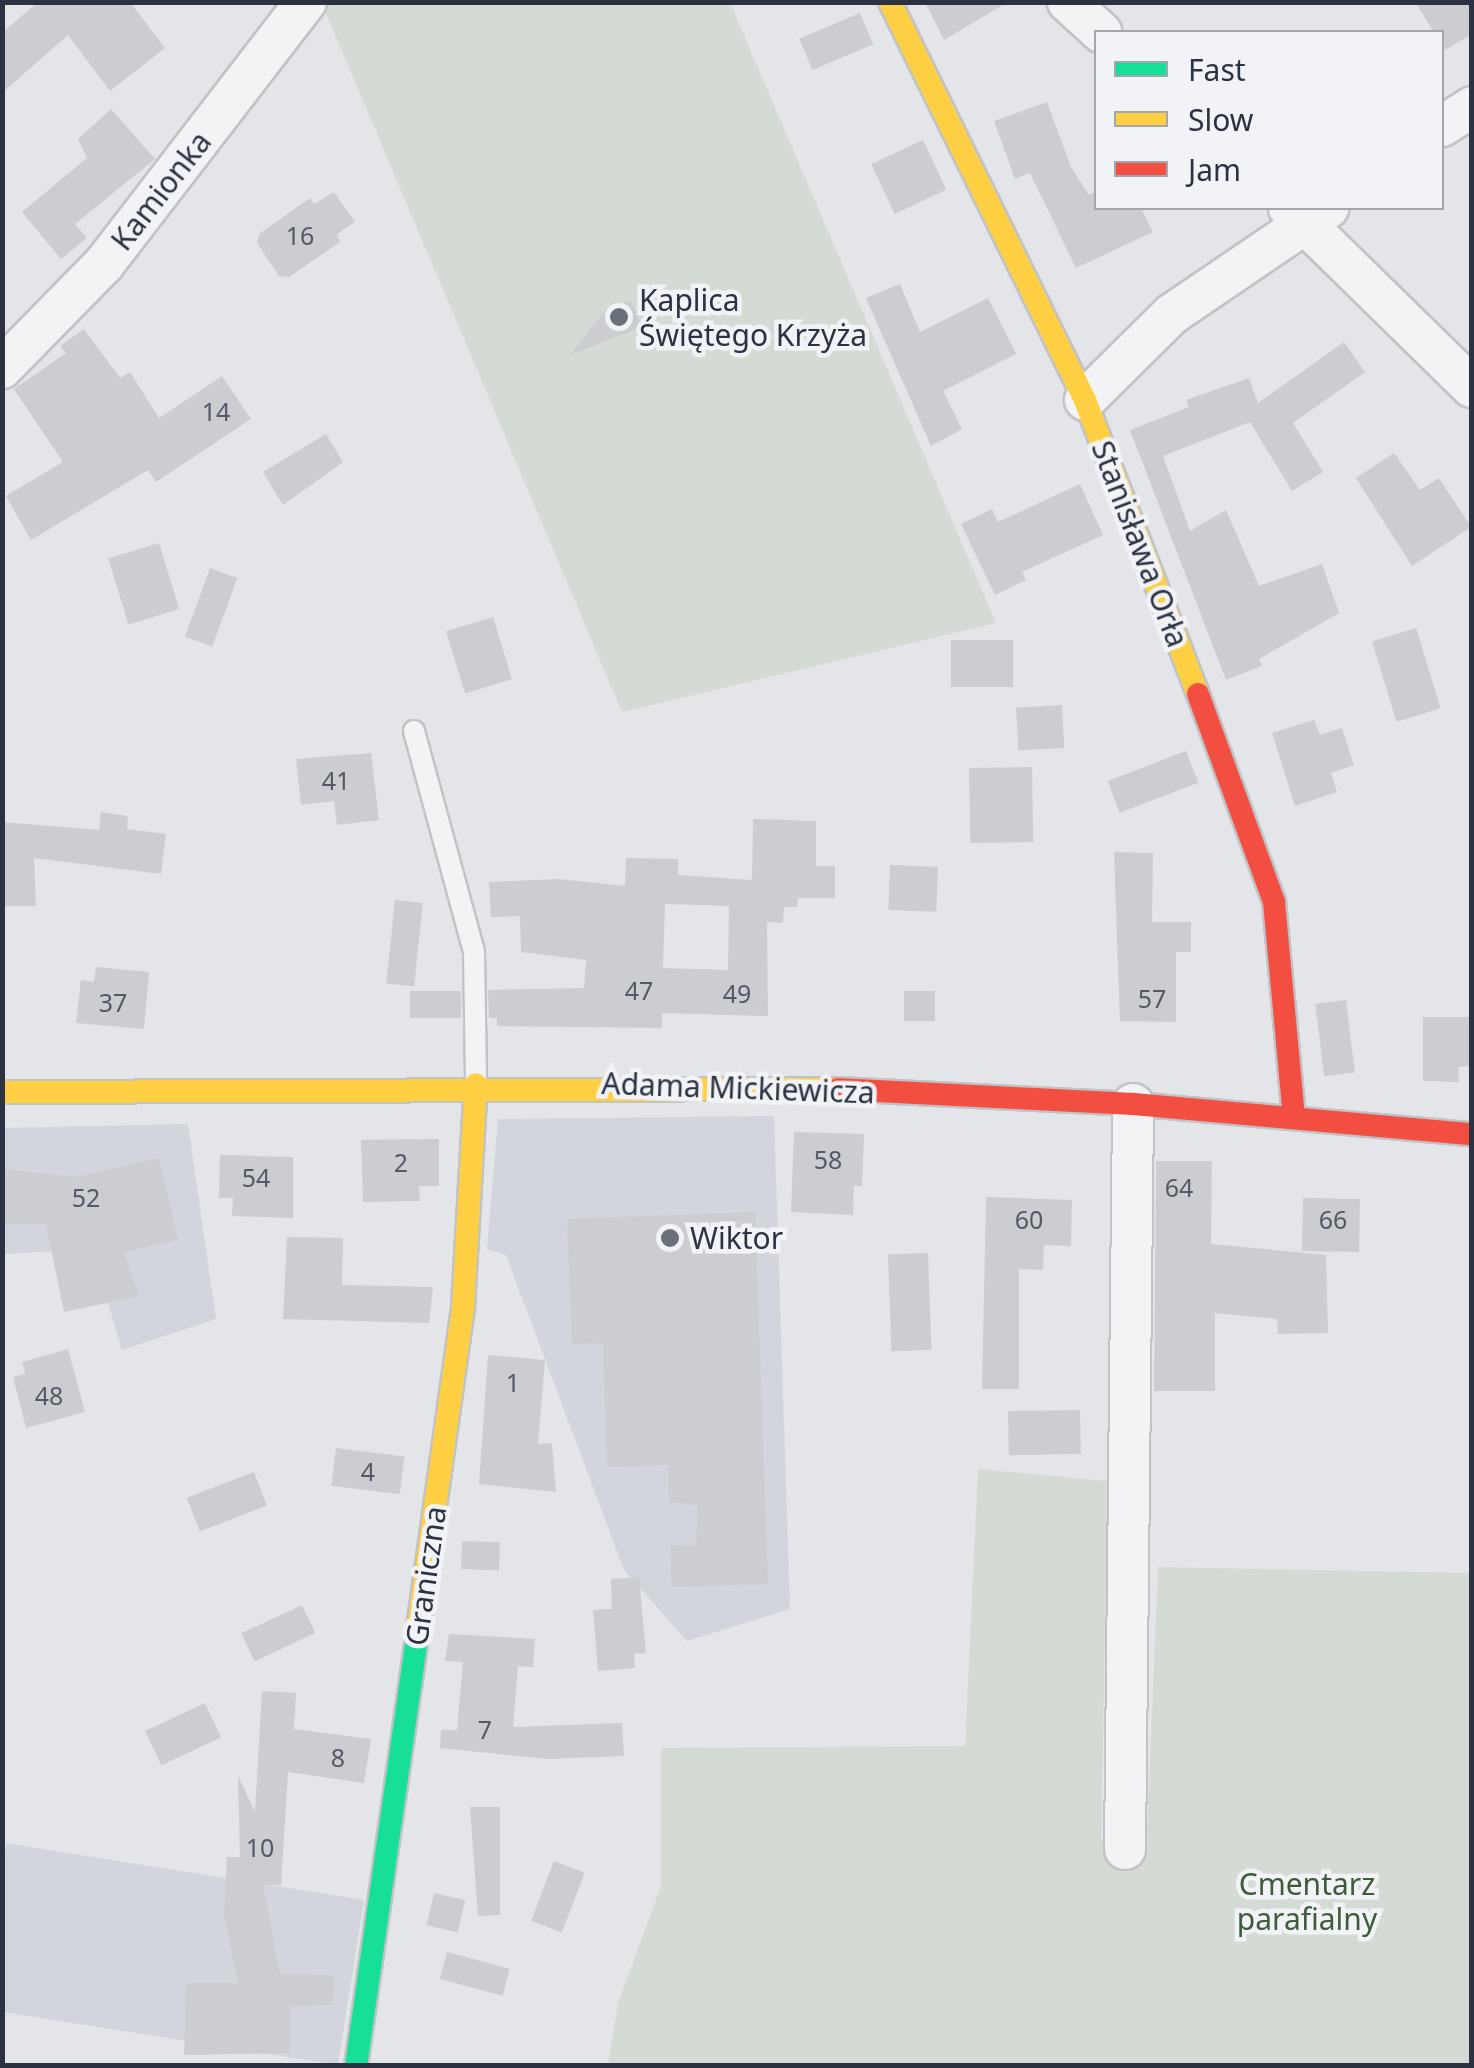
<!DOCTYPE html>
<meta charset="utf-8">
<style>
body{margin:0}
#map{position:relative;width:1474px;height:2068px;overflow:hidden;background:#e3e5e8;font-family:"Noto Sans",sans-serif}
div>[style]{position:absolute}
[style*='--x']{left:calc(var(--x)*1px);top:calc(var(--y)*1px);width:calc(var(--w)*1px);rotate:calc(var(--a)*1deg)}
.built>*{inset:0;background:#d2d5db;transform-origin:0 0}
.green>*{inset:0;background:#d4dbd4}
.building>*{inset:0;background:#cbcdd0;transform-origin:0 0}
.roads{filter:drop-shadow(2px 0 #c1c3c6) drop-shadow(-2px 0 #c1c3c6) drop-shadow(0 2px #c1c3c6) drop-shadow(0 -2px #c1c3c6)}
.lane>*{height:20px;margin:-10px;padding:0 10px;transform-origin:10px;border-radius:10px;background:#f2f3f5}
.street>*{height:40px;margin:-20px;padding:0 20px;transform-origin:20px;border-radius:20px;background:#f2f3f5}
.fast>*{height:22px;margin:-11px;padding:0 11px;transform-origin:11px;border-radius:11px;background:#16e098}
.slow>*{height:22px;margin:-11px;padding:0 11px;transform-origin:11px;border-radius:11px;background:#ffcf43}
.jam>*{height:22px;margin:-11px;padding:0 11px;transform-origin:11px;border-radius:11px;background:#f24e42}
.dots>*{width:28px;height:28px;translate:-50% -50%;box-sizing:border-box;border:5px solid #f1f3f7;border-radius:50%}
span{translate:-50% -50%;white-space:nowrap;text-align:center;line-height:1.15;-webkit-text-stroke:9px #f1f3f7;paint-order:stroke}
.number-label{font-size:25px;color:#545a65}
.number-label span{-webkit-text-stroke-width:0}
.street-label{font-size:30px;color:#2b3240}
.poi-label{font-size:30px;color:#2b3240}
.left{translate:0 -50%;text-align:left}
.park-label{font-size:30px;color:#3f5b39}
.frame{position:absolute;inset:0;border:5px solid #2b3240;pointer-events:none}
.legend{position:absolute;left:1094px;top:30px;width:350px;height:180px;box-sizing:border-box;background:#f1f3f7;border:2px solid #a2a6ae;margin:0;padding:12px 18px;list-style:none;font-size:30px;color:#2b3240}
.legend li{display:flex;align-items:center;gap:20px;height:50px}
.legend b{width:50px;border:2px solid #a2a6ae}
</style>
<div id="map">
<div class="built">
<div style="clip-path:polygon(774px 1116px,790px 1609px,687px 1641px,624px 1570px,506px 1255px,487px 1249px,498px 1119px)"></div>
<div style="clip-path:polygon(188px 1124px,216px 1319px,122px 1350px,92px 1249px,3px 1254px,3px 1128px)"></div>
<div style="left:364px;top:1900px;width:167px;height:362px;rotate:99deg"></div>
</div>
<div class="green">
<div style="clip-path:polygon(330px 2px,730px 3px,996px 623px,622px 712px,325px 11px)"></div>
<div style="clip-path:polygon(978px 1469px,1108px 1481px,1101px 1840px,1146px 1857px,1158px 1567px,1471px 1573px,1471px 2065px,608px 2066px,618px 2003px,661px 1886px,661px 1748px,965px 1746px)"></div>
</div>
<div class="building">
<div style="clip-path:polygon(38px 2px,130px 2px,165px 48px,110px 91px,68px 35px,2px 93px,2px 33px)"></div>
<div style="clip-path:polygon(925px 2px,1008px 2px,944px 40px)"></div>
<div style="clip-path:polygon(1415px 2px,1472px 2px,1472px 34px,1445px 50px,1442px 32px,1434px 32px)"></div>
<div style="left:860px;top:13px;width:34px;height:66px;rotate:67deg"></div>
<div style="clip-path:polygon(1047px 102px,1071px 167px,1089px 195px,1096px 191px,1096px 208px,1141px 208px,1153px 232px,1076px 268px,1030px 173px,1015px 179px,994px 121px)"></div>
<div style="clip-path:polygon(111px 109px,155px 159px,75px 224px,87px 238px,61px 259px,22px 212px,87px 158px,78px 139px)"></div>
<div style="left:923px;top:140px;width:55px;height:57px;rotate:65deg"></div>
<div style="clip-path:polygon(334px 192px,355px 222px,337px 234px,340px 242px,289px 277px,279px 276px,257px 243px,259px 234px,310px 198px,314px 204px)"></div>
<div style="clip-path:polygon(900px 284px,920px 332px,988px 298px,1016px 354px,943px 391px,962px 429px,931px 446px,866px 298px)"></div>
<div style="clip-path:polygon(631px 301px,642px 327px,570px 355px,605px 311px)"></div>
<div style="clip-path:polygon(84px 329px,120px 378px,130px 372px,159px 418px,222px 376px,251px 419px,156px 482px,148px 470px,31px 540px,6px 496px,63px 462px,14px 389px,66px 353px,60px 346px)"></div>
<div style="clip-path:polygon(1344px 342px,1365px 372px,1293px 423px,1323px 472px,1292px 491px,1250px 422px,1163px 456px,1190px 531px,1226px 510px,1259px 586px,1322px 564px,1339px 613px,1259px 659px,1262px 666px,1226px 680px,1130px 430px,1189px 407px,1186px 400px,1249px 378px,1258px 403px)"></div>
<div style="clip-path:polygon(326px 434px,343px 462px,283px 505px,263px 472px)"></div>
<div style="clip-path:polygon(1394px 453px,1420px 490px,1439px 478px,1471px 527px,1412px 566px,1356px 478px)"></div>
<div style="clip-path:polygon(1080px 484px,1103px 535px,1022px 572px,1026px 580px,995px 595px,961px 524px,992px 509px,998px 522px)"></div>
<div style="left:159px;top:543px;width:69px;height:53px;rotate:73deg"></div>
<div style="left:210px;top:568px;width:29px;height:73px;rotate:20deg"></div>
<div style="left:493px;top:617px;width:65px;height:49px;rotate:73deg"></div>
<div style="left:1416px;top:628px;width:84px;height:46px;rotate:73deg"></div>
<div style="left:951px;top:640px;width:62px;height:47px"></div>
<div style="left:1062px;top:705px;width:43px;height:46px;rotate:87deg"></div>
<div style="clip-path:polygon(1314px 720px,1320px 735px,1342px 728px,1354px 765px,1331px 773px,1337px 792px,1295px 806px,1272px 733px)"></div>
<div style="left:1186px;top:751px;width:34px;height:84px;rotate:69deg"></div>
<div style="clip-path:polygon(371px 753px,379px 820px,337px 825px,334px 801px,301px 805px,296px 759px)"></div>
<div style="left:1032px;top:767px;width:75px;height:63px;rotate:89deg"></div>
<div style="clip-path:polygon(101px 812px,128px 816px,127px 829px,166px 834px,161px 874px,34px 858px,36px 906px,2px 906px,2px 822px,99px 830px)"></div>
<div style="clip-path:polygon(evenodd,753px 819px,816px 821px,816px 866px,835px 866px,835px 898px,798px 898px,797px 907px,784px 907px,783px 923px,767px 922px,768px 1016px,662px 1013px,662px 1028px,497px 1026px,497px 1018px,489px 1018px,488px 990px,584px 988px,586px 960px,521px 952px,520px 916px,491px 917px,489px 882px,558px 879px,625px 886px,626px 858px,678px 859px,678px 875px,752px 880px,753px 819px,665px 904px,729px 906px,728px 970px,663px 968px,665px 904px)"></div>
<div style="clip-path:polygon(1114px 852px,1153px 853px,1152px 922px,1191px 922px,1191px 952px,1176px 952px,1176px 1022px,1120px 1021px)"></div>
<div style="left:890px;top:865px;width:48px;height:45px;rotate:2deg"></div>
<div style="left:395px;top:900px;width:28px;height:84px;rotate:6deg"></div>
<div style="clip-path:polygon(96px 967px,149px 972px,144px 1029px,76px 1023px,81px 980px,94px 982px)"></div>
<div style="left:461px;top:991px;width:27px;height:51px;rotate:90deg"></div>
<div style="left:904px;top:991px;width:31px;height:30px"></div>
<div style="left:1346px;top:1000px;width:73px;height:31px;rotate:83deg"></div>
<div style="clip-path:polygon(1423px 1017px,1472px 1017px,1472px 1066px,1458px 1067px,1459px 1082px,1423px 1081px)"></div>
<div style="clip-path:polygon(794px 1132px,864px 1134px,862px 1186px,854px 1186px,853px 1215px,791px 1212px)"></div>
<div style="clip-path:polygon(439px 1139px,439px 1186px,419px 1186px,420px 1201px,363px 1202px,361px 1140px)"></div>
<div style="clip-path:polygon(220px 1155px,293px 1157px,293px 1218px,232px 1216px,233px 1198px,219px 1198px)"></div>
<div style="clip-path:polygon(159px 1158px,178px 1240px,124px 1252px,139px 1296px,64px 1312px,46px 1224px,3px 1224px,3px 1169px,76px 1177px)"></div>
<div style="clip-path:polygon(1156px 1161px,1212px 1161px,1211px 1244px,1326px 1255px,1328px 1333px,1278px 1334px,1277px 1319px,1215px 1313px,1215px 1391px,1154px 1391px)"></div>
<div style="clip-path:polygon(986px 1197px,1072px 1200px,1071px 1246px,1044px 1245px,1043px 1270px,1019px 1269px,1019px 1389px,982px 1389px)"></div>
<div style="left:1303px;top:1198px;width:57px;height:53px;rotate:1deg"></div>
<div style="clip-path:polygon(755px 1212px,768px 1584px,672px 1587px,670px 1545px,696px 1546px,698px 1505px,669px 1502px,668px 1465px,607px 1467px,603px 1343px,572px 1344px,567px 1219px)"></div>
<div style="clip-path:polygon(287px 1237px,343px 1238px,342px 1285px,433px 1287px,429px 1323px,283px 1319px)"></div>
<div style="left:928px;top:1253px;width:97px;height:40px;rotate:88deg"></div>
<div style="clip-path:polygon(68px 1349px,85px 1412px,26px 1428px,13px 1377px,25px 1374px,22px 1362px)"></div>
<div style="clip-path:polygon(488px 1355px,545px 1360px,538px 1444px,552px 1443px,556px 1492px,479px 1484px)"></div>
<div style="left:1080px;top:1410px;width:44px;height:72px;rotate:89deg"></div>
<div style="left:336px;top:1448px;width:69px;height:38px;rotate:7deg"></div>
<div style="left:254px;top:1472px;width:36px;height:72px;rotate:69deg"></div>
<div style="left:462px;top:1541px;width:38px;height:28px;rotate:2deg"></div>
<div style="clip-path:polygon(639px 1577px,646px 1653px,634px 1654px,635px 1668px,598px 1671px,593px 1610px,612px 1609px,611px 1579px)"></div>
<div style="left:302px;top:1605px;width:31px;height:67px;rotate:65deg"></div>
<div style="clip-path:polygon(449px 1634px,535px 1639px,533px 1667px,518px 1666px,513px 1727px,622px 1723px,624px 1756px,548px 1759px,440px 1748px,441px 1730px,457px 1730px,463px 1662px,445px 1661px)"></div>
<div style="clip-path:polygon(262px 1691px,296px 1693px,294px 1729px,371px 1739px,364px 1783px,288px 1772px,281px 1885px,263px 1885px,280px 1974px,334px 1975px,333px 2005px,291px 2006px,290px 2053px,184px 2055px,186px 1983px,238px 1983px,224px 1914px,227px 1857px,240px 1857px,238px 1776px,255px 1812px)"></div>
<div style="left:205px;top:1703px;width:38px;height:66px;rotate:65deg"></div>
<div style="clip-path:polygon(470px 1807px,500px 1807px,500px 1915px,478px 1916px)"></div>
<div style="left:554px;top:1861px;width:33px;height:64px;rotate:21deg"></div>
<div style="left:434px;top:1893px;width:32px;height:33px;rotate:13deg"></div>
<div style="left:447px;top:1952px;width:65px;height:28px;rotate:15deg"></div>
</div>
<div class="roads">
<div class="lane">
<div style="--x:414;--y:731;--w:229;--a:74.8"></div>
<div style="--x:474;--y:952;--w:130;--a:89.1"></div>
</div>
<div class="street">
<div style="--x:1068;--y:2;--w:45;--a:42.3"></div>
<div style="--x:1442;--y:126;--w:36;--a:-32"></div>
<div style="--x:1289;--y:208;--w:256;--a:44.4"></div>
<div style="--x:2;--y:368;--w:146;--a:-45.6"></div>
<div style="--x:104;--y:264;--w:331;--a:-52.4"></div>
<div style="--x:1085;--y:400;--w:122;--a:-44.7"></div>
<div style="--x:1172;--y:314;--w:189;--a:-34.2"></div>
<div style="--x:1125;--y:1849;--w:745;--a:-89.38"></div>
</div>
<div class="fast">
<div style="--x:356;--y:2066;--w:435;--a:-81.9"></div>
</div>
<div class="slow">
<div style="--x:890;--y:2;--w:443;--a:63.9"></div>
<div style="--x:1085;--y:400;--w:315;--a:69"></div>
<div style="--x:2;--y:1092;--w:836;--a:-0.21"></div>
<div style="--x:417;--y:1635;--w:331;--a:-82"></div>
<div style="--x:463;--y:1307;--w:223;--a:-86.7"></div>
</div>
<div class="jam">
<div style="--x:1198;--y:694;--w:221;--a:69.9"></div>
<div style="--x:1274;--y:902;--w:215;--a:84.7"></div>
<div style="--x:838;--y:1089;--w:295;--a:2.9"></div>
<div style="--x:1133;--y:1104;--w:340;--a:5.1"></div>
</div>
</div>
<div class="dots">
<div style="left:619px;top:317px;background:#6b717b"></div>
<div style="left:670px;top:1238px;background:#6b717b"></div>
</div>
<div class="number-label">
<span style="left:300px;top:235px">16</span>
<span style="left:216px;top:411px">14</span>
<span style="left:336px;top:780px">41</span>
<span style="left:639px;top:990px">47</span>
<span style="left:737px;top:993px">49</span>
<span style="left:1152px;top:998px">57</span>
<span style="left:113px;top:1002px">37</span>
<span style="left:828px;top:1159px">58</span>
<span style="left:401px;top:1162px">2</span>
<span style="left:256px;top:1177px">54</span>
<span style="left:1179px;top:1187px">64</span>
<span style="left:86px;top:1197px">52</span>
<span style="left:1029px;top:1219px">60</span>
<span style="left:1333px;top:1219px">66</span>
<span style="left:513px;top:1382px">1</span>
<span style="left:49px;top:1395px">48</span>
<span style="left:368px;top:1471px">4</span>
<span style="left:485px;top:1729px">7</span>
<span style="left:338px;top:1757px">8</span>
<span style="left:260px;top:1847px">10</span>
</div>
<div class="street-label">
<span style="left:161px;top:191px;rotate:-52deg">Kamionka</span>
<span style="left:1140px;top:544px;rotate:69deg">Stanisława Orła</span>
<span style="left:738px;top:1088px;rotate:2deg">Adama Mickiewicza</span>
<span style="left:426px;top:1576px;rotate:-82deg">Graniczna</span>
</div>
<div class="poi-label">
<span class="left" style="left:639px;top:317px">Kaplica<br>Świętego Krzyża</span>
<span class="left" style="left:690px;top:1238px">Wiktor</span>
</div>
<div class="park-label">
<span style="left:1307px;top:1901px">Cmentarz<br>parafialny</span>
</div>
<div class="frame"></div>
<ul class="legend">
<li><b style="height:12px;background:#16e098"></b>Fast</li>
<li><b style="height:12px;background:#ffcf43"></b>Slow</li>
<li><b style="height:12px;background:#f24e42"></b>Jam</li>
</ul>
</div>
